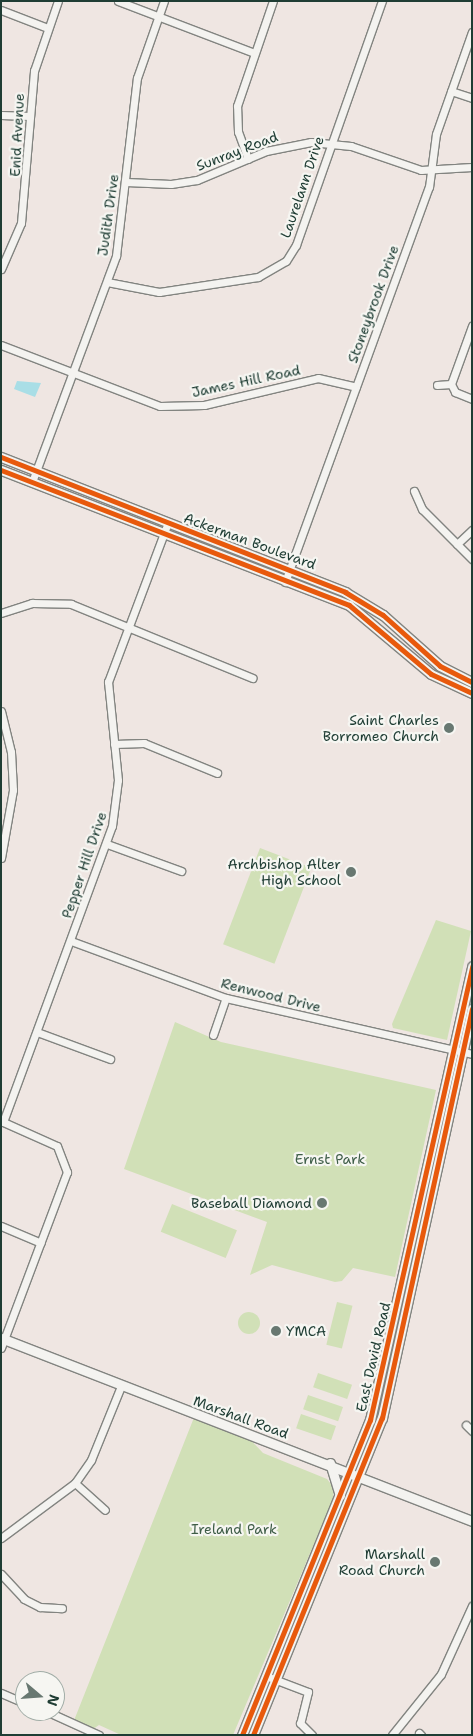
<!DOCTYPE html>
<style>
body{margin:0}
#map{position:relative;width:473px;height:1736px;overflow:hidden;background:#efe6e2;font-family:"Shantell Sans",sans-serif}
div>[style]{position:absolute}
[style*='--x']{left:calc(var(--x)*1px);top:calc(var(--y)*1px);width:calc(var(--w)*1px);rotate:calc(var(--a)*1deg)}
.green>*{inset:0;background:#d1e0b7;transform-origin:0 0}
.round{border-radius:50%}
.water>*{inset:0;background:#a9dee6}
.roads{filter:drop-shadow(1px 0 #828480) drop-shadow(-1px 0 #828480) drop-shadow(0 1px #828480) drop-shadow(0 -1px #828480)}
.minor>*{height:7px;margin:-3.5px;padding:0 3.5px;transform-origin:3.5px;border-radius:3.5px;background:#f4f3f0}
.tertiary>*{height:9px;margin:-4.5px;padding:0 4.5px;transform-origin:4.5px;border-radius:4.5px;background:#f4f3f0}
.cycleway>*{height:5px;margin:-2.5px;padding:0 2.5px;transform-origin:2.5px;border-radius:2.5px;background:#e8590c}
.dots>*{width:14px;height:14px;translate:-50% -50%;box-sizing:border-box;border:2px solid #f6f6f2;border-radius:50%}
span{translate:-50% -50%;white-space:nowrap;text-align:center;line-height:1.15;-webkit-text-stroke:4.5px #f6f6f2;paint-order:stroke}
.street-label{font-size:14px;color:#1f3d34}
.poi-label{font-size:14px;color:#1f3d34}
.right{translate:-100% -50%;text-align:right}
.left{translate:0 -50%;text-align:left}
.park-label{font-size:14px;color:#3e5d47}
.frame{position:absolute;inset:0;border:2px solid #1f3d34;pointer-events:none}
.north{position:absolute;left:15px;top:1671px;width:50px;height:50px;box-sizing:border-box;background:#f6f6f2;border:1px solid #a0aca6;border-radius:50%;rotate:108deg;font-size:14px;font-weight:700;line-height:20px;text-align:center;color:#1f3d34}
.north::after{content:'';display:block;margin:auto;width:18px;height:22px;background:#687871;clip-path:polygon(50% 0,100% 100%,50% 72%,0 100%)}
</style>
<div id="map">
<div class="green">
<div style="left:260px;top:848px;width:55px;height:103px;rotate:21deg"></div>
<div style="clip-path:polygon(436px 920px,471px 931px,447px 1040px,393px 1028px,392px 1024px)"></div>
<div style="clip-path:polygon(175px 1022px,221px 1042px,436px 1090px,395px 1277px,353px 1268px,342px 1281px,335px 1282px,272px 1265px,250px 1275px,267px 1222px,124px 1169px)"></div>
<div style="left:172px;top:1204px;width:70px;height:30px;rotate:22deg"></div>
<div style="left:337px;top:1302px;width:16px;height:44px;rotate:14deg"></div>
<div class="round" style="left:238px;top:1312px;width:22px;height:22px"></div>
<div style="left:318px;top:1373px;width:36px;height:15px;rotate:19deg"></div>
<div style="left:308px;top:1395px;width:37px;height:15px;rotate:19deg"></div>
<div style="left:301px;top:1414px;width:37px;height:15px;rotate:19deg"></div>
<div style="clip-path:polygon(195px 1415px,244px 1433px,263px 1453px,327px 1479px,334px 1488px,333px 1499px,233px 1735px,121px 1735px,99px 1725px,90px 1731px,73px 1723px)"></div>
</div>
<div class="water">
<div style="clip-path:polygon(17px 381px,41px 383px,35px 397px,14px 389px)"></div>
</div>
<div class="roads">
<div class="minor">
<div style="--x:118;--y:1;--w:146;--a:20.9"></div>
<div style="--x:1;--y:10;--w:50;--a:21"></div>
<div style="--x:451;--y:91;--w:22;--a:18"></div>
<div style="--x:1;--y:115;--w:29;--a:2"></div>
<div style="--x:248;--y:159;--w:29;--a:-110"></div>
<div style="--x:238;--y:132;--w:26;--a:-92"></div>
<div style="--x:237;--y:106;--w:111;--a:-71.1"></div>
<div style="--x:126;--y:182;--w:45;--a:2.5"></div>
<div style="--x:171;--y:184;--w:26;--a:-9"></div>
<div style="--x:197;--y:180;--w:75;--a:-22.8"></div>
<div style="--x:266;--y:151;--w:46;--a:-11.3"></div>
<div style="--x:311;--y:142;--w:40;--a:5.7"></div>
<div style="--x:351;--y:146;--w:74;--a:18.9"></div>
<div style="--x:421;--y:170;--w:51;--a:-3.4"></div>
<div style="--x:1;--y:269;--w:50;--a:-66.5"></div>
<div style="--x:21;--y:223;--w:153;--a:-85.1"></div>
<div style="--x:34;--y:71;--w:74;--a:-71.1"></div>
<div style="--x:107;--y:282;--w:53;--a:10.9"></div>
<div style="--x:159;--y:292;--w:100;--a:-8.6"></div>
<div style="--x:258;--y:277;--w:32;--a:-30"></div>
<div style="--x:286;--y:261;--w:19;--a:-58"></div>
<div style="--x:296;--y:245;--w:259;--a:-70.6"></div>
<div style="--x:1;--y:345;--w:170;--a:21"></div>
<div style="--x:160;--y:406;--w:44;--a:-1.3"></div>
<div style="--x:204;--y:405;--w:117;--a:-13.3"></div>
<div style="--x:318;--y:378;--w:39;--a:13"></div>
<div style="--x:451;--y:384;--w:62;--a:-70.1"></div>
<div style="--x:451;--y:384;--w:9;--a:63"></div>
<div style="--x:455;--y:392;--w:18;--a:22"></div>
<div style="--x:437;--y:385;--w:14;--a:-4"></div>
<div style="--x:32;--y:482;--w:241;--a:-69.6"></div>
<div style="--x:116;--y:256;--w:179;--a:-83.3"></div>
<div style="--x:137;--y:78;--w:82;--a:-70.7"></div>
<div style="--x:414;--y:491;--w:20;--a:66"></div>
<div style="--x:422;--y:509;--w:71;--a:45"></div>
<div style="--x:457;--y:544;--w:21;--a:-43"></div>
<div style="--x:285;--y:582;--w:420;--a:-70"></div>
<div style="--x:429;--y:187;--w:53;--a:-82.5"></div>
<div style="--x:436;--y:134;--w:108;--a:-70.6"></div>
<div style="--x:1;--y:613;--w:33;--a:-18"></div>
<div style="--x:32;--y:603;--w:39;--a:1"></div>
<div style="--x:71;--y:604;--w:196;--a:22.2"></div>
<div style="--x:1;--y:711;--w:42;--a:76.3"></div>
<div style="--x:11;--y:752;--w:38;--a:87"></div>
<div style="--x:13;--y:790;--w:69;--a:100"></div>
<div style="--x:114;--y:744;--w:30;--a:-2"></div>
<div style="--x:144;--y:743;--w:79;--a:22.3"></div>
<div style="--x:107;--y:844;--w:79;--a:20"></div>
<div style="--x:71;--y:941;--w:165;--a:20.2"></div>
<div style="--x:226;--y:998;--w:252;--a:12.8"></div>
<div style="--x:37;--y:1032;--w:78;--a:20.3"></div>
<div style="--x:213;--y:1035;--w:39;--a:-71"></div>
<div style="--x:1;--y:1121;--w:61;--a:24.1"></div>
<div style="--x:57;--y:1146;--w:28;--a:69"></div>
<div style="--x:67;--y:1172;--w:188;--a:110.6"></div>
<div style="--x:3;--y:1122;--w:315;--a:-69.8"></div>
<div style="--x:112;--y:826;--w:46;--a:-82.6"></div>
<div style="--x:118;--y:780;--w:99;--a:-95.8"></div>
<div style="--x:108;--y:682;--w:168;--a:-69.4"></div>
<div style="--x:1;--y:1226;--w:43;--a:23"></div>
<div style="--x:466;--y:1425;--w:8;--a:45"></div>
<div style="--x:75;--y:1483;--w:40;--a:42"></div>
<div style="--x:1;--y:1538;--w:92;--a:-36.6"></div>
<div style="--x:75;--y:1483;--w:28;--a:-55"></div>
<div style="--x:91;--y:1460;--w:80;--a:-67.9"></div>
<div style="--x:1;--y:1574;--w:34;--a:47"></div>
<div style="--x:24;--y:1599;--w:18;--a:27"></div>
<div style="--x:40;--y:1607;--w:22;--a:3"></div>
<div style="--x:266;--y:1676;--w:45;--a:20.9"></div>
<div style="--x:308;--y:1692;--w:32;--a:104"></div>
<div style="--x:300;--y:1723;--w:17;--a:45"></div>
<div style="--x:1;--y:1693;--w:26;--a:23"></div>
<div style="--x:46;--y:1711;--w:58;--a:24.4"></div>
<div style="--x:419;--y:1733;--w:3;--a:45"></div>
<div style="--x:392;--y:1735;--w:78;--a:-51.2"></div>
<div style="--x:441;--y:1674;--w:75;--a:-65.5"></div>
</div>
<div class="tertiary">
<div style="--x:1;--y:457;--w:370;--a:21.4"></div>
<div style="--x:345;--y:592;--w:44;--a:31.2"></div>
<div style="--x:383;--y:615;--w:76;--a:41.8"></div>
<div style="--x:440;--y:666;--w:36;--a:27"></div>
<div style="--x:1;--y:470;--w:373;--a:21.2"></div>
<div style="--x:349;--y:605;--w:107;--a:40.1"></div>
<div style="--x:431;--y:674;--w:45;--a:24.9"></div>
<div style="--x:1;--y:1338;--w:505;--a:21.23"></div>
<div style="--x:330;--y:1463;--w:34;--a:73"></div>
<div style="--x:242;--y:1735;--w:340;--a:-67.9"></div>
<div style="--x:370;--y:1420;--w:465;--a:-77.3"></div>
<div style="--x:253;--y:1735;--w:342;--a:-67.9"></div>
<div style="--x:382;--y:1418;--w:419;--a:-77.6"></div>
</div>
</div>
<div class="cycleway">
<div style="--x:1;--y:457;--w:370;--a:21.4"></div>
<div style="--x:345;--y:592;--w:44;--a:31.2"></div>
<div style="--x:383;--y:615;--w:76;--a:41.8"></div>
<div style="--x:440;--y:666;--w:36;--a:27"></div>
<div style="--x:1;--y:470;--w:373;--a:21.2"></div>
<div style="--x:349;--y:605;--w:107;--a:40.1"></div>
<div style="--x:431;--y:674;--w:45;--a:24.9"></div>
<div style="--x:242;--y:1735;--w:340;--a:-67.9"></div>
<div style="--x:370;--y:1420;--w:465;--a:-77.3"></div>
<div style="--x:253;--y:1735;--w:342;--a:-67.9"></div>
<div style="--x:382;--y:1418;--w:419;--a:-77.6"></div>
</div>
<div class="dots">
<div style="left:449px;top:728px;background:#687871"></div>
<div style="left:351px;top:872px;background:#687871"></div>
<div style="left:322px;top:1203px;background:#687871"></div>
<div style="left:276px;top:1331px;background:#687871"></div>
<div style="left:435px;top:1562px;background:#687871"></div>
</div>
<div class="street-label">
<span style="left:17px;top:135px;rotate:-87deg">Enid Avenue</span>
<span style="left:237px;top:151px;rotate:-21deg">Sunray Road</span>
<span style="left:302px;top:187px;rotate:-71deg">Laurelann Drive</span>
<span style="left:108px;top:215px;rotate:-82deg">Judith Drive</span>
<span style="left:373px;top:304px;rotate:-70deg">Stoneybrook Drive</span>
<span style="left:246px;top:381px;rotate:-12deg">James Hill Road</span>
<span style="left:250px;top:541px;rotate:20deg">Ackerman Boulevard</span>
<span style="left:84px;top:865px;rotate:-71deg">Pepper Hill Drive</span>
<span style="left:271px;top:995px;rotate:14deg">Renwood Drive</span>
<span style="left:373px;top:1357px;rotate:-77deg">East David Road</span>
<span style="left:241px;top:1417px;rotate:20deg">Marshall Road</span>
</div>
<div class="poi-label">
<span class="right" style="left:439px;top:728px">Saint Charles<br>Borromeo Church</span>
<span class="right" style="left:341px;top:872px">Archbishop Alter<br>High School</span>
<span class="right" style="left:312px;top:1203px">Baseball Diamond</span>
<span class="left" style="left:286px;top:1331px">YMCA</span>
<span class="right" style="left:425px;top:1562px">Marshall<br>Road Church</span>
</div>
<div class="park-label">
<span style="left:330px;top:1159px">Ernst Park</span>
<span style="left:234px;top:1529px">Ireland Park</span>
</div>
<div class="frame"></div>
<div class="north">N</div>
</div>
